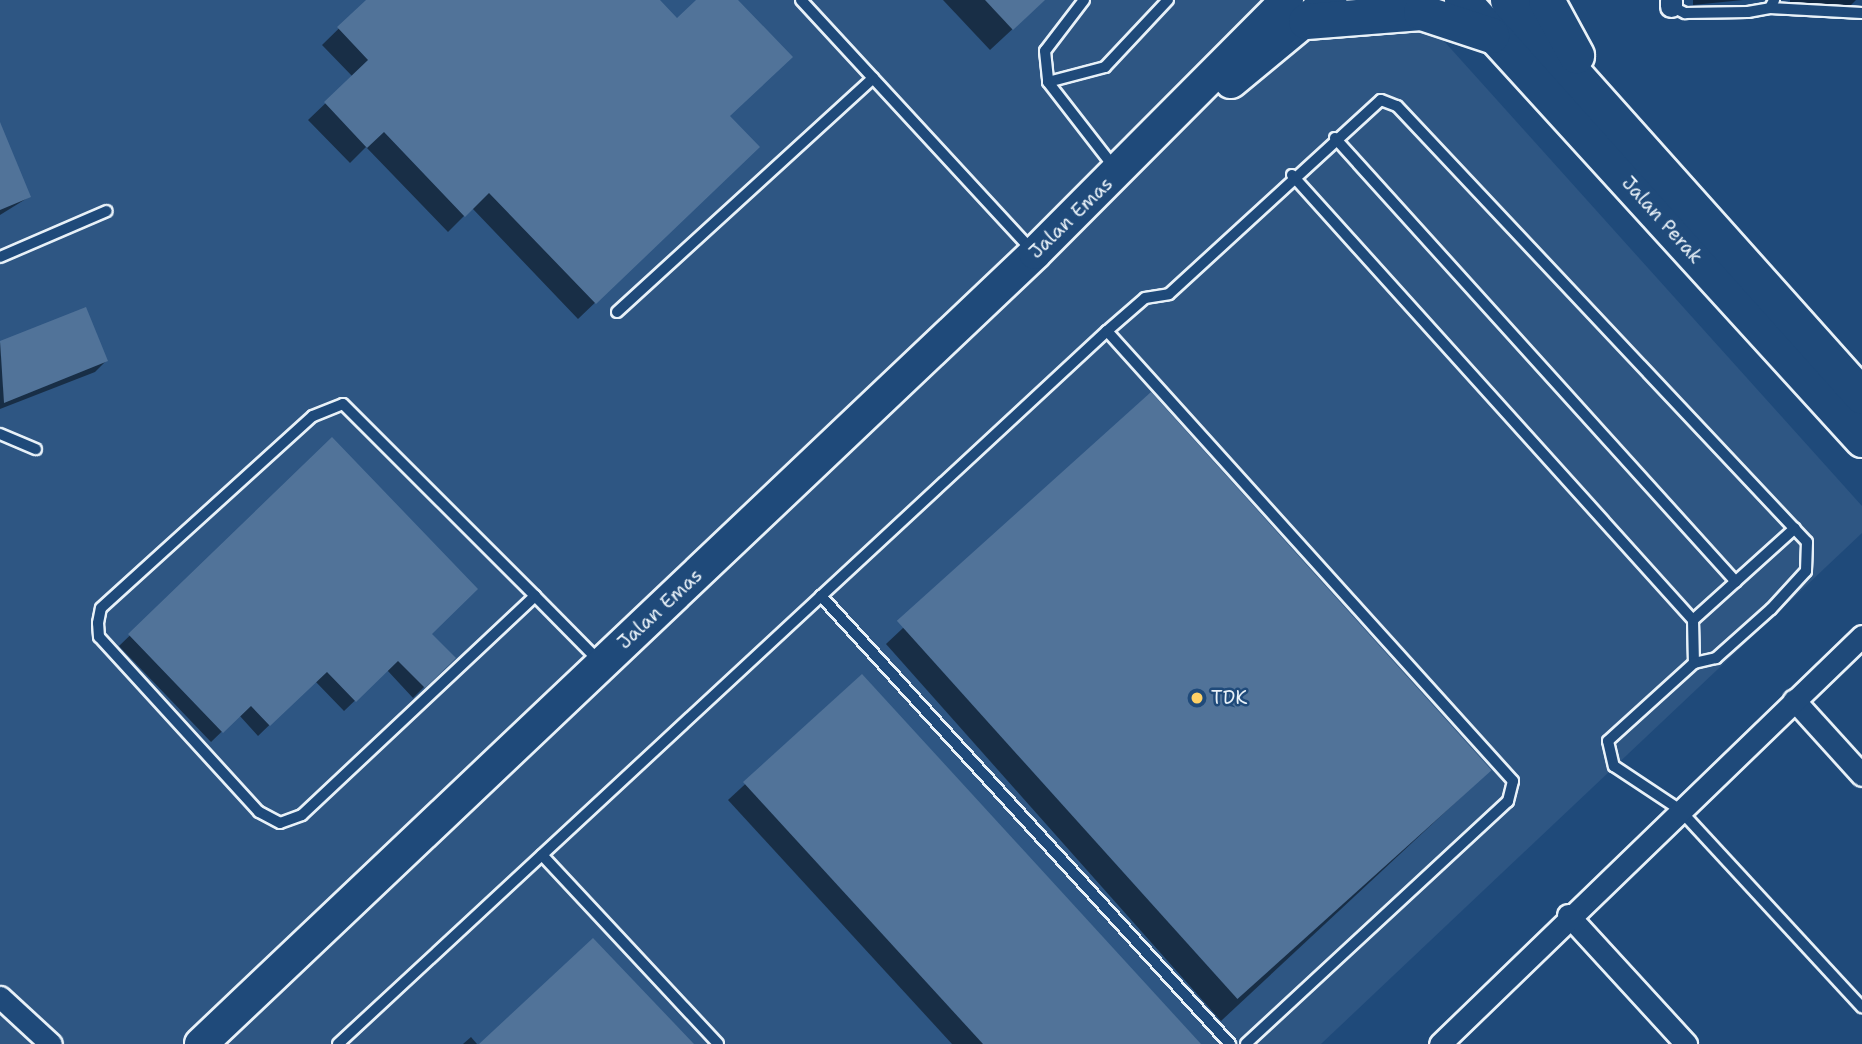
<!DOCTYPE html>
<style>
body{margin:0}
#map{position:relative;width:1862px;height:1044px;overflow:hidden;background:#1f4a7a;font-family:"Shantell Sans",sans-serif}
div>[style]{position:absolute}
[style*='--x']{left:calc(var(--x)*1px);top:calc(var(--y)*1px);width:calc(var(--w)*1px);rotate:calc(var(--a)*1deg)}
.built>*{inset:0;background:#2e5683}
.shadow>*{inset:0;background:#0007}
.building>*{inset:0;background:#517399;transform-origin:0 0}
.roads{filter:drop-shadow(2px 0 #e8f1f8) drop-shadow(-2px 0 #e8f1f8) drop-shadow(0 2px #e8f1f8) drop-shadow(0 -2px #e8f1f8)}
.lane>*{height:10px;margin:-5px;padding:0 5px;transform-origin:5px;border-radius:5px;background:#1f4a7a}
.street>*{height:21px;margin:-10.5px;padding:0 10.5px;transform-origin:10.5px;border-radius:10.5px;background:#1f4a7a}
.secondary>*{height:32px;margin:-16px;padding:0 16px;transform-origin:16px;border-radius:16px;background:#1f4a7a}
.primary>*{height:35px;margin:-17.5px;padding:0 17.5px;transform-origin:17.5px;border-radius:17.5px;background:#1f4a7a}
.dots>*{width:19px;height:19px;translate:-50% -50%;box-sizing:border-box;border:4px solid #1f4a7a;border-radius:50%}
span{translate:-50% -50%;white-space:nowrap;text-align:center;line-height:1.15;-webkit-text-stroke:5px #1f4a7a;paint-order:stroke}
.street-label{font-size:19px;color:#e8f1f8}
.poi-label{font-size:19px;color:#e8f1f8}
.left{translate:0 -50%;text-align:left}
</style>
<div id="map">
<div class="built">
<div style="clip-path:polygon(0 0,1407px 0,1862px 506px,1862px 533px,1321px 1044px,0 1044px)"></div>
</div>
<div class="shadow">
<div style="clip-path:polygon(368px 0,657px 0,677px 21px,698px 0,736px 0,728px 117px,741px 163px,578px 319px,472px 208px,448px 232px,366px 147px,350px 163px,308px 120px,353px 77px,322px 45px)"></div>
<div style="clip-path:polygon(943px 0,1044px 0,990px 50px)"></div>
<div style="clip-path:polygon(1693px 0,1743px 0,1693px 5px)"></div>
<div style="clip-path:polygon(1790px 0,1856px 0,1848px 8px,1790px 10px)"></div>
<div style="clip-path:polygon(0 124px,29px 197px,0 215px)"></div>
<div style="clip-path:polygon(85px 309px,106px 361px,95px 372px,0 409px,0 343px)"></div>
<div style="clip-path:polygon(332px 440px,430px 634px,453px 658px,413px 698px,387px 670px,344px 711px,315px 681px,258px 736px,239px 715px,211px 742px,119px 646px)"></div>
<div style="clip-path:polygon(903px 628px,1473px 786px,1221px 1021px,886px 644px)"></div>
<div style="clip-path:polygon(862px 676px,1199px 1044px,952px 1044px,728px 800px)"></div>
<div style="clip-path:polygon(471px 1037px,477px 1044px,463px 1044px)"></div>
</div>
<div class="building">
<div style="clip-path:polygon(366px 0,660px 0,677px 18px,696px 0,738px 0,793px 57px,730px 116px,760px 147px,596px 304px,489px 193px,465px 217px,384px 132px,367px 148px,324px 102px,368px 60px,337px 27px)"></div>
<div style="clip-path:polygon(985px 0,1045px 0,1013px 30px)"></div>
<div style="clip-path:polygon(0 122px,31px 197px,0 210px)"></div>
<div style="clip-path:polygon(86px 307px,108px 361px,4px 403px,0 341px)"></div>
<div style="left:1151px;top:392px;width:509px;height:342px;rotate:48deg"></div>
<div style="clip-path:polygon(332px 437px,478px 589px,432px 634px,456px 658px,425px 688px,398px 661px,356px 702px,327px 672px,270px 726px,251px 706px,223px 733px,128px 634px)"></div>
<div style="clip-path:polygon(862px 674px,1201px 1044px,983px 1044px,743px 782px)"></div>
<div style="clip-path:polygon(593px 938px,694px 1044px,479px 1044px)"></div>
</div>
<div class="roads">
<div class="lane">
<div style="--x:801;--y:0;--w:342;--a:47.3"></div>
<div style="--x:1084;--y:0;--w:64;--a:127.4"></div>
<div style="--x:1045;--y:51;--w:31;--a:84"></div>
<div style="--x:1048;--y:82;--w:108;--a:52.2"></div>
<div style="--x:1671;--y:6;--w:16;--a:27"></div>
<div style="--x:1685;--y:13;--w:63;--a:-0.9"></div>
<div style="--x:1748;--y:12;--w:22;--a:-10"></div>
<div style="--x:1770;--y:8;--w:9;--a:-63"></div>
<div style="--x:1770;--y:8;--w:92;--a:3.1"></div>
<div style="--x:1048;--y:82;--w:59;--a:-14.7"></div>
<div style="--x:1105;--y:67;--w:92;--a:-46.8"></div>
<div style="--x:1335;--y:138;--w:598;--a:47.91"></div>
<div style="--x:1292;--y:175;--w:599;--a:47.98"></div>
<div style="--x:1693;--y:620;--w:43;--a:88.7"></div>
<div style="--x:0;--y:257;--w:116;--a:-23.3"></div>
<div style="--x:617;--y:312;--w:347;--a:-42.4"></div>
<div style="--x:1107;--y:331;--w:606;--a:47.94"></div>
<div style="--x:1513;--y:781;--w:21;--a:104"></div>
<div style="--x:1508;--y:801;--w:357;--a:137.2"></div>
<div style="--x:0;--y:434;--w:39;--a:23"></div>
<div style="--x:535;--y:596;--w:320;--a:136.8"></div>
<div style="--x:302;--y:815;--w:23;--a:160"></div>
<div style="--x:280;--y:823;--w:24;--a:-152"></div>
<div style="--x:259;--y:812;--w:237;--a:-132.4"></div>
<div style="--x:99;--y:637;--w:14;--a:-94"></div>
<div style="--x:98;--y:623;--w:15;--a:-79"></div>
<div style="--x:101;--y:608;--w:286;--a:-42.2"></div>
<div style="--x:313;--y:416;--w:32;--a:-22"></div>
<div style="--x:343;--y:404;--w:272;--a:45"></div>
<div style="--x:535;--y:596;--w:93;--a:45.4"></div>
<div style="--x:821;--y:596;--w:607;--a:47.61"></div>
<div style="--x:1693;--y:620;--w:137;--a:-42"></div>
<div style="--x:542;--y:855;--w:258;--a:47"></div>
<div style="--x:338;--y:1044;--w:1049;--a:-42.84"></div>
<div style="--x:1107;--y:331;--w:50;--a:-41"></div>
<div style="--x:1145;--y:298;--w:24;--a:-9"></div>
<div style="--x:1169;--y:294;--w:287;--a:-42.5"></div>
<div style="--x:1381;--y:100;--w:17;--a:21"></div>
<div style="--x:1397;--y:106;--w:598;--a:46.76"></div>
<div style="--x:1807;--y:542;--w:29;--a:92"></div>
<div style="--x:1806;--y:571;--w:52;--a:132.6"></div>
<div style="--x:1771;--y:609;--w:74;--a:138.3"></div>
<div style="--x:1716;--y:658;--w:23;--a:167"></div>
<div style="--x:1694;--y:663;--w:116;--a:137.8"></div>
<div style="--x:1608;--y:741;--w:26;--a:77"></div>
<div style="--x:1614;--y:766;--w:78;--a:33.5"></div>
<div style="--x:1679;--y:809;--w:270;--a:47.3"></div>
</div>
<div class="street">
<div style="--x:1671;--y:0;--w:6;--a:90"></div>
<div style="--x:1794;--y:700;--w:101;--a:47.8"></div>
<div style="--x:1568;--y:915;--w:175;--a:47.5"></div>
<div style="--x:0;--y:997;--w:69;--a:42.7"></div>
<div style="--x:1440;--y:1044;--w:587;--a:-44.03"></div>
</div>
<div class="secondary">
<div style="--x:1231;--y:82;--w:129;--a:-39.6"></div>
<div style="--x:201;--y:1044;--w:1149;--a:-43.48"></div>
<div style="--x:1035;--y:253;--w:357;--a:-45.1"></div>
</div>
<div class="primary">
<div style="--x:1462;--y:0;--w:594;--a:47.66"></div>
<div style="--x:1508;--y:0;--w:531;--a:48.21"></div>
<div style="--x:1546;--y:0;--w:63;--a:61.4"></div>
<div style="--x:1306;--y:21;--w:115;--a:-4.5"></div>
<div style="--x:1421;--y:12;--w:74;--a:18.2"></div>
</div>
</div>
<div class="dots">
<div style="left:1197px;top:698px;background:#ffd166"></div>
</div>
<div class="street-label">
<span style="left:1071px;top:218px;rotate:-44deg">Jalan Emas</span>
<span style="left:1662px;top:220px;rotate:48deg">Jalan Perak</span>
<span style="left:660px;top:609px;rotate:-43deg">Jalan Emas</span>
</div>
<div class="poi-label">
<span class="left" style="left:1211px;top:698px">TDK</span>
</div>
</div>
